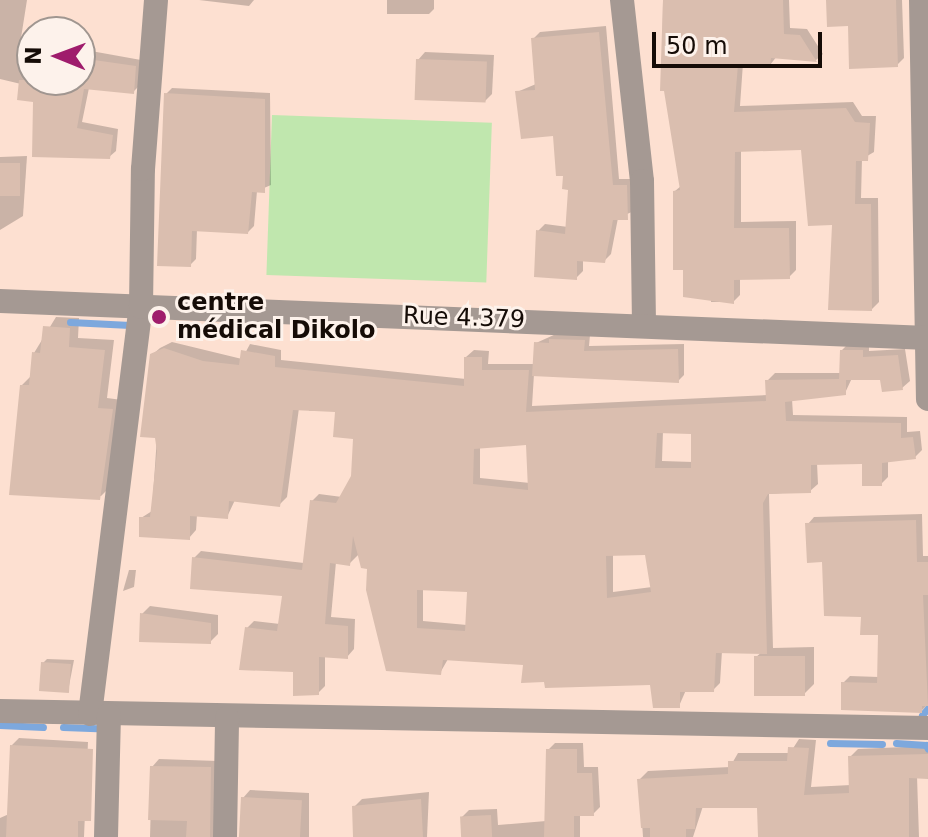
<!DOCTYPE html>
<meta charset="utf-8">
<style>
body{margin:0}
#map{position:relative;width:928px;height:837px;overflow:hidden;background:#fde0d1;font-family:"DejaVu Sans",sans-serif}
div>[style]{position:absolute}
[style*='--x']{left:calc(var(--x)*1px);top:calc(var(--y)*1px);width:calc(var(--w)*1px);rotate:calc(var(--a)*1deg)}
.green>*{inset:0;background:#c0e7ae;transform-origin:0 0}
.shadow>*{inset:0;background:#0003}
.stream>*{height:7px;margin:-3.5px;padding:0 3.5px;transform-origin:3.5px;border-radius:3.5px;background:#7da8dd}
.building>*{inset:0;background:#dabeaf;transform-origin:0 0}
.street>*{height:24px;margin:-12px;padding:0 12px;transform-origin:12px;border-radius:12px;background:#a59993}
.dots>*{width:22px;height:22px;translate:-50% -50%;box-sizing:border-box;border:4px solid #fdf2eb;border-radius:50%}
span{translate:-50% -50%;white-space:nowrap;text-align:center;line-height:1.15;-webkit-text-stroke:6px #fdf2eb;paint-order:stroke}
.poi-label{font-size:24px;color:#150c07;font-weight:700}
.left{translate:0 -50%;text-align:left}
.street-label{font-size:24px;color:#150c07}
.north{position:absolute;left:16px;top:16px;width:80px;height:80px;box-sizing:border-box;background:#fdf2eb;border:2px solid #a09690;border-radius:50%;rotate:271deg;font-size:22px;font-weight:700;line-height:32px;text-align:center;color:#150c07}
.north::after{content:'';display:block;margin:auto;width:28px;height:36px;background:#9f1c6c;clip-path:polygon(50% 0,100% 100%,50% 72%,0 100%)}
.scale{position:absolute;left:652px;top:32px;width:170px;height:36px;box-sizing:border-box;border:4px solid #150c07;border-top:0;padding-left:10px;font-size:24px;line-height:28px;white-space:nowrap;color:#150c07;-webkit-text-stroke:6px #fdf2eb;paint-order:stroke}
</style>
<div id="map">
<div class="green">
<div style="left:272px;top:115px;width:220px;height:160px;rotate:2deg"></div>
</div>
<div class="shadow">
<div style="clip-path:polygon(0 0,27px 0,21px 38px,32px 40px,32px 80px,80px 80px,80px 49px,141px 60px,139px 86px,133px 92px,89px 88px,82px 122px,118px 129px,116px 151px,109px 157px,21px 84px,0 79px)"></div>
<div style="clip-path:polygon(199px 0,254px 0,249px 6px)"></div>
<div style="clip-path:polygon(387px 0,434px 0,434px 9px,429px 14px,387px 14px)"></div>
<div style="clip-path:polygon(663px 0,789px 0,790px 28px,807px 29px,823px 54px,816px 60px,777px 56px,770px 65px,743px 63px,740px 106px,853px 102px,862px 116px,876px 116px,874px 152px,862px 159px,861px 198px,878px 198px,879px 302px,872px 309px,803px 148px,741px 150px,741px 222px,796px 221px,796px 270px,789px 277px,740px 278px,740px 295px,733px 302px,711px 302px,711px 295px,685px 268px,675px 191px,681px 186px,666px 89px,662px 89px)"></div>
<div style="clip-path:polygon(828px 0,902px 0,904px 58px,897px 65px)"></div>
<div style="clip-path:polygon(606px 26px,619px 179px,633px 179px,634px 211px,618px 218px,611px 254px,604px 261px,583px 259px,583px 271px,576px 278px,538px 231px,545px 224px,568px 227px,570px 189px,555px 134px,517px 92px,536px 84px,533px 39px,540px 32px)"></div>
<div style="clip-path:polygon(425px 52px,494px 55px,492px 94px,485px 101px,418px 60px)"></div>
<div style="clip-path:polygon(172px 88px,270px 93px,271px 185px,257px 191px,254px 226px,248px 232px,197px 229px,196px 259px,190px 265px,166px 94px)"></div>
<div style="clip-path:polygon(27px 156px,23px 216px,0 230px,0 157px)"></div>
<div style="clip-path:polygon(56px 317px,79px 318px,78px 338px,114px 340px,107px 398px,122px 400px,111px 486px,101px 496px,11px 493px,21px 386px,32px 375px,34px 353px)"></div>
<div style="clip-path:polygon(evenodd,556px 334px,590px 335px,589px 346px,684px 344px,684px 375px,678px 381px,534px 374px,532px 406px,768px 395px,768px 380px,775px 373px,842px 373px,842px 350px,849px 343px,869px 344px,869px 351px,905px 349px,910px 381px,902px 388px,882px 378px,852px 378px,845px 393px,792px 399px,793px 415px,907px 417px,907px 432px,920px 431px,922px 450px,915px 457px,888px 460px,888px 477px,881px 484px,864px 462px,817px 463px,818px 484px,810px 491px,769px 494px,773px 648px,814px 647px,814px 684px,804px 694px,756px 657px,762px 652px,722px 651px,720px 683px,713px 690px,686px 690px,679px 706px,652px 683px,546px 680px,525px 663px,448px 659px,440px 673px,359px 554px,349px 564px,336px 562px,331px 617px,355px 619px,354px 649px,347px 657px,325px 655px,325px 686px,318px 693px,247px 628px,254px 621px,280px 624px,284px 594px,194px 558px,201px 551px,304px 563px,312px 501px,319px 494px,342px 497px,353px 476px,355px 437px,337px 410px,299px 408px,287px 497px,280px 504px,235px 500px,227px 517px,197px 515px,196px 530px,189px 538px,141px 518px,152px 511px,157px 436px,152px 355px,160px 348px,172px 342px,242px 359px,250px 344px,281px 350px,281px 360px,466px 379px,466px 357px,474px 350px,489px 351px,488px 364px,535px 364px,536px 343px,556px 334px,663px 431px,693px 432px,693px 462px,662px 461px,663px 431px,556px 334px,528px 442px,530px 483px,480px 478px,480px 447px,528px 442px,556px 334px,646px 553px,652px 587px,613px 592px,613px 554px,646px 553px,556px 334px,423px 588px,469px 590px,467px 625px,423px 621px,423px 588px)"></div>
<div style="clip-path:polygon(922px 514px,923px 556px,928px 556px,928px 704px,921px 711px,843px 683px,850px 676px,879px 677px,880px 634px,823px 560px,808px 524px,814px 517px)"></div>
<div style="clip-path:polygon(129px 570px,136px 570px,134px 587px,123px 591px)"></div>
<div style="clip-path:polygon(150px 606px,218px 615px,218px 634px,210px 642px,142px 614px)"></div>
<div style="clip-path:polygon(47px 659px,74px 660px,68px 691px,43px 663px)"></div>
<div style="clip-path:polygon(19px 738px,88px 742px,84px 837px,0 837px,0 818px,9px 814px,12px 745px)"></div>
<div style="clip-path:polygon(799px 739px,816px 740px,811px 787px,851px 785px,850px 757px,858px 749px,928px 746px,928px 777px,917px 776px,919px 837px,760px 837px,759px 806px,703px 806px,693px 837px,643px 837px,639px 780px,648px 771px,730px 767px,738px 753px,790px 753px)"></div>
<div style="clip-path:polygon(555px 743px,583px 743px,584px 767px,598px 767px,600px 807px,593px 814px,580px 814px,580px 837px,463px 837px,462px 817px,469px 810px,497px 809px,498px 825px,546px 821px,548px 750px)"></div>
<div style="clip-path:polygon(159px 759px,218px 761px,218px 837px,150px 837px,152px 767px)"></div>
<div style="clip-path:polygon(250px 790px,309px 793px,309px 837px,240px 837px,243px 798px)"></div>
<div style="clip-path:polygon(429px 792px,427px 837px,355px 837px,354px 807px,362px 799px)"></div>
</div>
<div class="stream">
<div style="--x:70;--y:322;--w:60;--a:2.9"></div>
<div style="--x:922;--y:715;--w:9;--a:-49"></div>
<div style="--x:0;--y:725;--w:43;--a:2.7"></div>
<div style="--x:63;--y:727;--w:34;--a:2"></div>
<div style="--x:830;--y:743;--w:52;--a:1.1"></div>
<div style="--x:896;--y:743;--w:30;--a:4"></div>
<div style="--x:926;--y:745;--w:4;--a:63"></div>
</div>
<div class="building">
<div style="clip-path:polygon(663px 0,783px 0,784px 34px,800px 35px,817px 62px,771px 58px,770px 67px,738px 65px,734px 112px,846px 108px,855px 122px,870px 123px,868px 161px,856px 161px,855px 204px,871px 204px,872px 311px,828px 310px,832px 225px,808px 226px,801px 150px,735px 152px,734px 228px,789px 228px,790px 279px,734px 280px,734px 304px,683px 297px,683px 270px,673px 270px,673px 191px,680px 190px,664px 91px,660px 91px)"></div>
<div style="clip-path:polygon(826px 0,896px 0,898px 67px,849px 69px,848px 26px,827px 27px)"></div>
<div style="clip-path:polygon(599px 32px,613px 185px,627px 185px,628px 220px,613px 220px,605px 263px,577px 261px,577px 280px,534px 277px,536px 230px,565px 234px,568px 190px,562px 189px,563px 176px,556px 176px,553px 136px,521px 139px,515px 91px,535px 90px,531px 38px)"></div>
<div style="clip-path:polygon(80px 58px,136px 66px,134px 94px,84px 89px,77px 128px,113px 135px,110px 159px,32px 157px,33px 102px,17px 100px,19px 80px,80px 80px)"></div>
<div style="left:416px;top:59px;width:71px;height:41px;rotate:2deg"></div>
<div style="clip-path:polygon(164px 93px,265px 99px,265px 193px,252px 192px,248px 234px,192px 231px,191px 267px,157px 266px)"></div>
<div style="left:20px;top:163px;width:33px;height:20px;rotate:90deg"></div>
<div style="clip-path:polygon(43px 326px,70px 328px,69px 347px,105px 350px,98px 408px,113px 409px,100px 500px,9px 495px,20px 385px,29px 385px,32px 352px,40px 353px)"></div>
<div style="clip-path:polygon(549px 339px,585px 340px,584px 351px,678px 349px,679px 383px,532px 376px,534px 342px,549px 343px)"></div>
<div style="clip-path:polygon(evenodd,164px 348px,203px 361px,239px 365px,241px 350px,275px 356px,275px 367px,464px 386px,464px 357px,482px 357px,482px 370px,529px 370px,526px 412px,766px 401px,765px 380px,839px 379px,840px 350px,863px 350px,863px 357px,898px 355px,903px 390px,882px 392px,880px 380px,846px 380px,846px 395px,785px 402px,786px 421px,901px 423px,901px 438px,913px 437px,916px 459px,882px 463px,882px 486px,862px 486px,862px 464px,811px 465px,811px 493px,768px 494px,763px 503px,767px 654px,716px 653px,714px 692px,680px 692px,680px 708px,653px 708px,650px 685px,545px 688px,544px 682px,521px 683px,523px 665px,443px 660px,441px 675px,386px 671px,366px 590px,367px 569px,361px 568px,353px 536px,350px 566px,330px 563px,325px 624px,348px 626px,348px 659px,319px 657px,319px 695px,293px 696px,293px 672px,239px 670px,245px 627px,277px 631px,282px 596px,190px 589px,192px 557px,302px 570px,310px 500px,336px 503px,351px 476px,353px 439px,333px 437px,335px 412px,293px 410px,280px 507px,229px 501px,228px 519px,190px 516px,190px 540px,139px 537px,139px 517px,150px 517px,157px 452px,155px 438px,140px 437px,150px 354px,164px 348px,657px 433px,691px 434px,691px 468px,655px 468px,657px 433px,164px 348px,526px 445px,528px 490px,473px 484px,474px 449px,526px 445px,164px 348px,645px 555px,651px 592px,607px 598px,606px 556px,645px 555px,164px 348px,417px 590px,467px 592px,465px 631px,417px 628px,417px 590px)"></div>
<div style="clip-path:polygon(916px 520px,917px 562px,928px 562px,928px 595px,923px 595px,928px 706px,922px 706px,922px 713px,841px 710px,841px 682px,877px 683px,878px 635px,860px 635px,861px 617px,824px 616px,822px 562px,807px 563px,805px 523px)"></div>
<div style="clip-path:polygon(140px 613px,211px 623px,211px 644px,139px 642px)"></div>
<div style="left:805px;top:656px;width:40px;height:51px;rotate:90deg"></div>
<div style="left:41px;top:662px;width:30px;height:29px;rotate:4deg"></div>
<div style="clip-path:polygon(10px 745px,93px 749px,91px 821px,78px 821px,78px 837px,6px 837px)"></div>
<div style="clip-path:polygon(788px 747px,809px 748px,804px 795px,849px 793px,848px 756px,928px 754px,928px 779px,909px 778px,909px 837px,758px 837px,757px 808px,696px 808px,695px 829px,686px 829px,686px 837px,650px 837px,650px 828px,641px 828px,637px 779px,728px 774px,728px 761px,787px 761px)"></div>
<div style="clip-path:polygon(546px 749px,577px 749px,577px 773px,592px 773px,594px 816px,574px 816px,574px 837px,544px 837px)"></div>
<div style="clip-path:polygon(150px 766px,211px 767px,210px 837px,186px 837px,187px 821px,148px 820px)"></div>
<div style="left:241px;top:797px;width:61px;height:40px;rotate:3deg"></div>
<div style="clip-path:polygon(421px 799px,423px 837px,353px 837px,352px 806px)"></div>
<div style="left:491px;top:815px;width:22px;height:31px;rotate:87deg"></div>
</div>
<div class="street">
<div style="--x:622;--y:0;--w:182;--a:83.7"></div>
<div style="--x:642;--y:181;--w:143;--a:89.2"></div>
<div style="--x:921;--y:0;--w:399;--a:89"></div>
<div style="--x:0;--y:301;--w:929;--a:2.28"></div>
<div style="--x:0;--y:711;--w:928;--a:1.05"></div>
<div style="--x:90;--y:714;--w:410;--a:-82.9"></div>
<div style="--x:141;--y:307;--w:138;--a:-89.2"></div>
<div style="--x:143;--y:169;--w:169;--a:-85.6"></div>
<div style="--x:106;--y:837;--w:122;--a:-88.6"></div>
<div style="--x:225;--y:837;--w:119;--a:-89"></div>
</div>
<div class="dots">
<div style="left:159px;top:317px;background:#9f1c6c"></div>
</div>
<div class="poi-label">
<span class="left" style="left:177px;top:317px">centre<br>médical Dikolo</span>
</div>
<div class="street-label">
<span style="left:464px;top:318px;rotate:2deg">Rue 4.379</span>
</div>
<div class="north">N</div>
<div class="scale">50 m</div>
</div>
